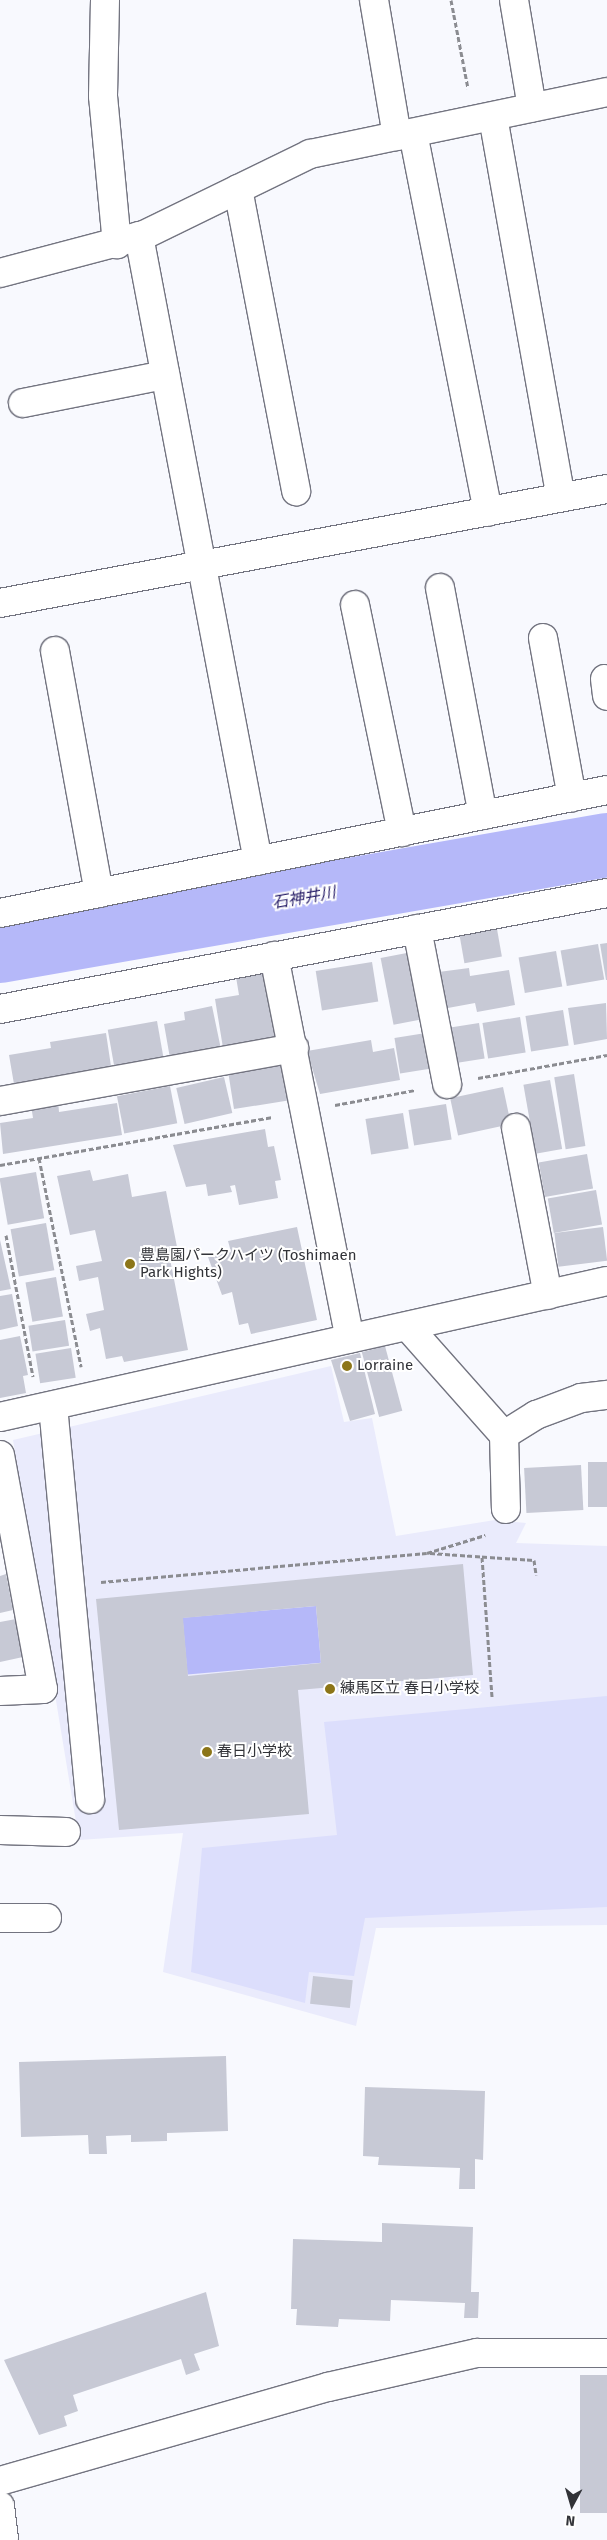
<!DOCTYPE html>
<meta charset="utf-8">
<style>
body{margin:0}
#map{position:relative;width:607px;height:2540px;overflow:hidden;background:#f8f9fe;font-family:"Fira Sans","Noto Sans JP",sans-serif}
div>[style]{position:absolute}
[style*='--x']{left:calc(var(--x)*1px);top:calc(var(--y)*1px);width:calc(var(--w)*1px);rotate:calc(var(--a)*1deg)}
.built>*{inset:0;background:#eaebfc}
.green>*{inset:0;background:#dcdefc}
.water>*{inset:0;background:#b5b8f9;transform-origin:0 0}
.river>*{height:64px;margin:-32px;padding:0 32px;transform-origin:32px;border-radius:32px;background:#b5b8f9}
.building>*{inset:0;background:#c7c9d5;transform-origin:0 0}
.path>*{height:3px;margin-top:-1.5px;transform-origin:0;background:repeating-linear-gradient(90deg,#8b8c91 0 5px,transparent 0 7.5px)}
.roads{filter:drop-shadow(1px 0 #737480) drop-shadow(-1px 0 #737480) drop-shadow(0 1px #737480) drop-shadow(0 -1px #737480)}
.minor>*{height:28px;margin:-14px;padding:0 14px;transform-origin:14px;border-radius:14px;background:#fff}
.dots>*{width:14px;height:14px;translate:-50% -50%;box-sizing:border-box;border:2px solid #fff;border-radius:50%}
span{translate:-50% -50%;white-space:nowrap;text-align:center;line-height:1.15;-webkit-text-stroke:4px #fff;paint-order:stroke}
.poi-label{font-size:15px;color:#323338}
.left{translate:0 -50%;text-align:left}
.water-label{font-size:16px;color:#2a216a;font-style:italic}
.north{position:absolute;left:547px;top:2480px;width:50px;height:50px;-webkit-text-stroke:4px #fff;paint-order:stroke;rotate:186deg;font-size:14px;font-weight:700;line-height:20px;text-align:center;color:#323338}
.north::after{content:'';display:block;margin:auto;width:18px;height:22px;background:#323338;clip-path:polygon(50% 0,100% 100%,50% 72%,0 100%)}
</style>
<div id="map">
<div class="built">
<div style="clip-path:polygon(331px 1366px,344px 1422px,372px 1418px,396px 1536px,495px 1520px,526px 1523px,516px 1543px,607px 1546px,607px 1925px,376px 1928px,356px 2026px,163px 1972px,183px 1833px,79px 1840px,13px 1440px)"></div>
</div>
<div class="green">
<div style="clip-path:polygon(607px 1696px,607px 1907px,365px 1918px,354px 1976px,309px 1972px,305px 2003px,191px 1972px,202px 1848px,337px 1835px,324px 1722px)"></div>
</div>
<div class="water">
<div style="left:316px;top:1606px;width:57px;height:134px;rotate:85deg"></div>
</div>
<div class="river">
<div style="--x:0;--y:951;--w:616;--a:-9.91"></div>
</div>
<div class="building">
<div style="left:497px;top:929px;width:28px;height:38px;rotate:80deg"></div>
<div style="clip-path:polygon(607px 943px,607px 980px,606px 980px,600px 944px)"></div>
<div style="left:598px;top:944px;width:36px;height:38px;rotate:80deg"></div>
<div style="left:556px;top:951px;width:36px;height:38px;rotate:80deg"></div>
<div style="left:412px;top:952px;width:68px;height:32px;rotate:79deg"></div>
<div style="left:372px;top:962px;width:40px;height:57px;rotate:81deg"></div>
<div style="clip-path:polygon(469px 968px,470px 976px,509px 970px,515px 1005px,477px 1012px,475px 1003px,437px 1010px,431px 973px)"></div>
<div style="clip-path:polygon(270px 971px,284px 1042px,224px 1054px,215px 999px,239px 995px,236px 977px)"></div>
<div style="clip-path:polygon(606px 1003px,607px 1039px,574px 1045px,568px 1008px)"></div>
<div style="clip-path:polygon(212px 1006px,222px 1054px,171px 1064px,164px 1024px,185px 1020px,184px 1012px)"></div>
<div style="left:563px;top:1010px;width:36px;height:38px;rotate:81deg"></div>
<div style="left:520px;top:1017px;width:36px;height:38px;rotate:81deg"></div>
<div style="left:157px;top:1021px;width:46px;height:50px;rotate:80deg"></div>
<div style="left:479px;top:1023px;width:36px;height:37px;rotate:81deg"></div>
<div style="left:432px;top:1032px;width:36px;height:38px;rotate:81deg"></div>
<div style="clip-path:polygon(106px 1033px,112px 1073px,15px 1090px,9px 1055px,51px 1048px,50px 1042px)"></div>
<div style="clip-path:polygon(371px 1040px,373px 1052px,394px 1048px,400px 1080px,320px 1094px,307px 1051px)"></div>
<div style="left:288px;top:1060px;width:40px;height:61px;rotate:81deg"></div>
<div style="left:574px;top:1074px;width:73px;height:20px;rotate:81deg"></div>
<div style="left:224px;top:1077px;width:37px;height:49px;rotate:77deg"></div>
<div style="left:550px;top:1080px;width:70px;height:27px;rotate:80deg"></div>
<div style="left:170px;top:1086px;width:38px;height:54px;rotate:79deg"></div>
<div style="left:503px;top:1087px;width:38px;height:54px;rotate:78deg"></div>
<div style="clip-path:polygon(58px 1100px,59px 1112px,117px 1103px,122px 1135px,3px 1154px,0 1123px,33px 1118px,31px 1105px)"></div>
<div style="left:446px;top:1104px;width:36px;height:38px;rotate:81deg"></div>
<div style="left:403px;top:1113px;width:36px;height:38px;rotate:81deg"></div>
<div style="clip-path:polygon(265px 1129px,268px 1147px,274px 1146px,281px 1180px,275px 1181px,278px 1198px,239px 1205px,235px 1185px,230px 1186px,232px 1192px,208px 1196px,206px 1184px,186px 1187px,173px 1145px)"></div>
<div style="left:587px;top:1154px;width:35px;height:49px;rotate:80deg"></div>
<div style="clip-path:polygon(90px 1170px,93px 1181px,128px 1174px,132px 1197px,166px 1191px,178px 1252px,169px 1254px,188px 1350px,124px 1362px,122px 1356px,106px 1359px,100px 1328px,90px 1331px,86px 1314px,104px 1310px,98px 1277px,79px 1281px,76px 1266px,102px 1261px,95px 1230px,70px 1235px,57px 1176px)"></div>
<div style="left:36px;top:1172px;width:47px;height:37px;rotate:80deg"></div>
<div style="left:596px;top:1190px;width:35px;height:49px;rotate:80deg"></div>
<div style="left:46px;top:1223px;width:48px;height:36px;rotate:80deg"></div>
<div style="clip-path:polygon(297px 1227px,317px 1320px,251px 1334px,248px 1323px,239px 1325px,232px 1292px,222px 1295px,208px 1257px,231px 1252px,228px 1241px)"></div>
<div style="left:603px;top:1227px;width:34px;height:49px;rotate:83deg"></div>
<div style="clip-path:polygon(0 1240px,11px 1289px,0 1291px)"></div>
<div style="left:56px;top:1277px;width:40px;height:31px;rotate:80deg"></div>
<div style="clip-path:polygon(12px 1294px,18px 1326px,0 1330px,0 1296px)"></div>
<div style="left:65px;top:1320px;width:26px;height:37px;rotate:81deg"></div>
<div style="clip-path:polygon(20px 1336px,28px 1375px,23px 1376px,26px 1393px,0 1398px,0 1340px)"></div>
<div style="left:385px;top:1346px;width:67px;height:24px;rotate:75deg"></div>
<div style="left:71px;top:1348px;width:30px;height:36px;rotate:81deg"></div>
<div style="clip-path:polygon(360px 1353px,375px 1414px,350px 1421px,331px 1360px)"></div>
<div style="left:588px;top:1462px;width:19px;height:45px"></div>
<div style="left:581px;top:1465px;width:45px;height:57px;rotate:87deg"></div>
<div style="clip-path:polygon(evenodd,463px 1564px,473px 1675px,298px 1690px,309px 1814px,119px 1830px,96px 1599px,463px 1564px,316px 1606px,321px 1663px,188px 1676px,183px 1618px,316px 1606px)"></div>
<div style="clip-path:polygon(6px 1574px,13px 1610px,0 1613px,0 1576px)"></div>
<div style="clip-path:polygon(16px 1619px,23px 1657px,0 1662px,0 1622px)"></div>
<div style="left:313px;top:1976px;width:40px;height:28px;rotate:6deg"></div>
<div style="clip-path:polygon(226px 2056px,228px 2131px,167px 2133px,167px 2141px,131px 2142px,131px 2135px,106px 2136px,107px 2154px,89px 2154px,88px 2135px,21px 2137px,19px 2062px)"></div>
<div style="clip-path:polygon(365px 2087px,485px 2091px,483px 2160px,475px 2159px,475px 2189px,459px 2189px,460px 2168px,378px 2165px,379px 2157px,363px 2156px)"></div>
<div style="clip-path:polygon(382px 2223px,473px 2227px,471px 2292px,479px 2292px,478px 2318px,464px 2318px,465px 2303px,391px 2300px,390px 2321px,339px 2319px,338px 2327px,296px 2325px,297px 2309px,291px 2309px,293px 2239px,382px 2242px)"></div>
<div style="clip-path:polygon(206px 2292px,219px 2346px,194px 2354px,200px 2370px,186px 2375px,181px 2359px,73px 2395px,78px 2411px,64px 2416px,67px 2426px,39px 2435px,4px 2360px)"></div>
<div style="left:607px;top:2375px;width:138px;height:27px;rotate:90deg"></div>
</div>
<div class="path">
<div style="--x:451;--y:0;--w:90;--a:79.1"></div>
<div style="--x:478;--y:1078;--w:131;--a:-10.1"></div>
<div style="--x:335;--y:1105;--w:81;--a:-10.6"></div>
<div style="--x:39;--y:1158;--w:213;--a:78.6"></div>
<div style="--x:0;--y:1165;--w:277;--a:-10"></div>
<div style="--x:6;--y:1235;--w:144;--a:79.2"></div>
<div style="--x:430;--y:1553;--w:104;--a:3.9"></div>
<div style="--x:534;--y:1560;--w:15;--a:82"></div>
<div style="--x:482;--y:1557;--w:140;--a:85.9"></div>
<div style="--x:101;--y:1582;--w:327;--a:-5.1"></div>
<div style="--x:427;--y:1553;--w:61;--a:-17.2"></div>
</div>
<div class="roads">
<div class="minor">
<div style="--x:105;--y:0;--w:96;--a:91.2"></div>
<div style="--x:103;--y:96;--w:149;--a:84.6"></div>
<div style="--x:374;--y:0;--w:138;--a:80.4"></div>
<div style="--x:514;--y:0;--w:109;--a:80.5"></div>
<div style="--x:493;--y:117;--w:386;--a:79.9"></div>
<div style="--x:413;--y:133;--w:386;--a:78.8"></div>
<div style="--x:238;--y:189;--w:308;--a:79.1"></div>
<div style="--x:139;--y:236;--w:636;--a:79.22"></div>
<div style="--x:0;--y:273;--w:149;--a:-14.8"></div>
<div style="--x:144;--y:235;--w:185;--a:-26"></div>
<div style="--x:310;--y:154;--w:303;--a:-11.8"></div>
<div style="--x:23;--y:403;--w:145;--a:-11.2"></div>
<div style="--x:440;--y:588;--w:231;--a:79.3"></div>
<div style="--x:0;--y:603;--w:618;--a:-10.64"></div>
<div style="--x:355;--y:605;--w:232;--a:78.3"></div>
<div style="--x:543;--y:638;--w:162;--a:79.7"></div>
<div style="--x:55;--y:651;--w:246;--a:79.7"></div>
<div style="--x:605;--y:679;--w:17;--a:83"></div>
<div style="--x:0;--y:913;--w:619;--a:-11.46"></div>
<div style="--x:417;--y:929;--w:158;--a:79"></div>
<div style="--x:274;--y:956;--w:390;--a:78.8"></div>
<div style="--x:0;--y:1009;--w:618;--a:-10.82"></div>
<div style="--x:0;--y:1101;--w:299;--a:-10.2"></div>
<div style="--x:516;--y:1128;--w:170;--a:79.2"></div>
<div style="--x:408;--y:1327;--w:144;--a:48.4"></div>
<div style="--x:504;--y:1435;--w:74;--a:88.5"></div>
<div style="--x:53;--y:1406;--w:395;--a:84.6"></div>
<div style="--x:0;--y:1417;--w:622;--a:-12.63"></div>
<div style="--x:504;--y:1435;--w:38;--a:-32"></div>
<div style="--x:536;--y:1415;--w:48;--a:-20.7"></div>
<div style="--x:581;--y:1398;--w:26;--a:-7"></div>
<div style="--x:0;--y:1455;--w:238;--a:79.6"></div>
<div style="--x:43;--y:1689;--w:43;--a:177.3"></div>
<div style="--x:0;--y:1830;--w:66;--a:1.7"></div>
<div style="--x:0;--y:1918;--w:47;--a:0"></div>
<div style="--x:0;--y:2481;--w:341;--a:-16"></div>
<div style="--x:328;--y:2387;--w:153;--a:-12.9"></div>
<div style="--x:477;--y:2353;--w:130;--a:0"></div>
<div style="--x:0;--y:2506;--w:34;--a:83"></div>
</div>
</div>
<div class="dots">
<div style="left:130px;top:1264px;background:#8c7518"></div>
<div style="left:347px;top:1366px;background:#8c7518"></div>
<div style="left:330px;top:1689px;background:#8c7518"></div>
<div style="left:207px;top:1752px;background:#8c7518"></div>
</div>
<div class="poi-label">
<span class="left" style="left:140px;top:1264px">豊島園パークハイツ (Toshimaen<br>Park Hights)</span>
<span class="left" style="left:357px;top:1366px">Lorraine</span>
<span class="left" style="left:340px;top:1689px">練馬区立 春日小学校</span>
<span class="left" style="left:217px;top:1752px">春日小学校</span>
</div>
<div class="water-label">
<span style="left:304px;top:898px;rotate:-10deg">石神井川</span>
</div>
<div class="north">N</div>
</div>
